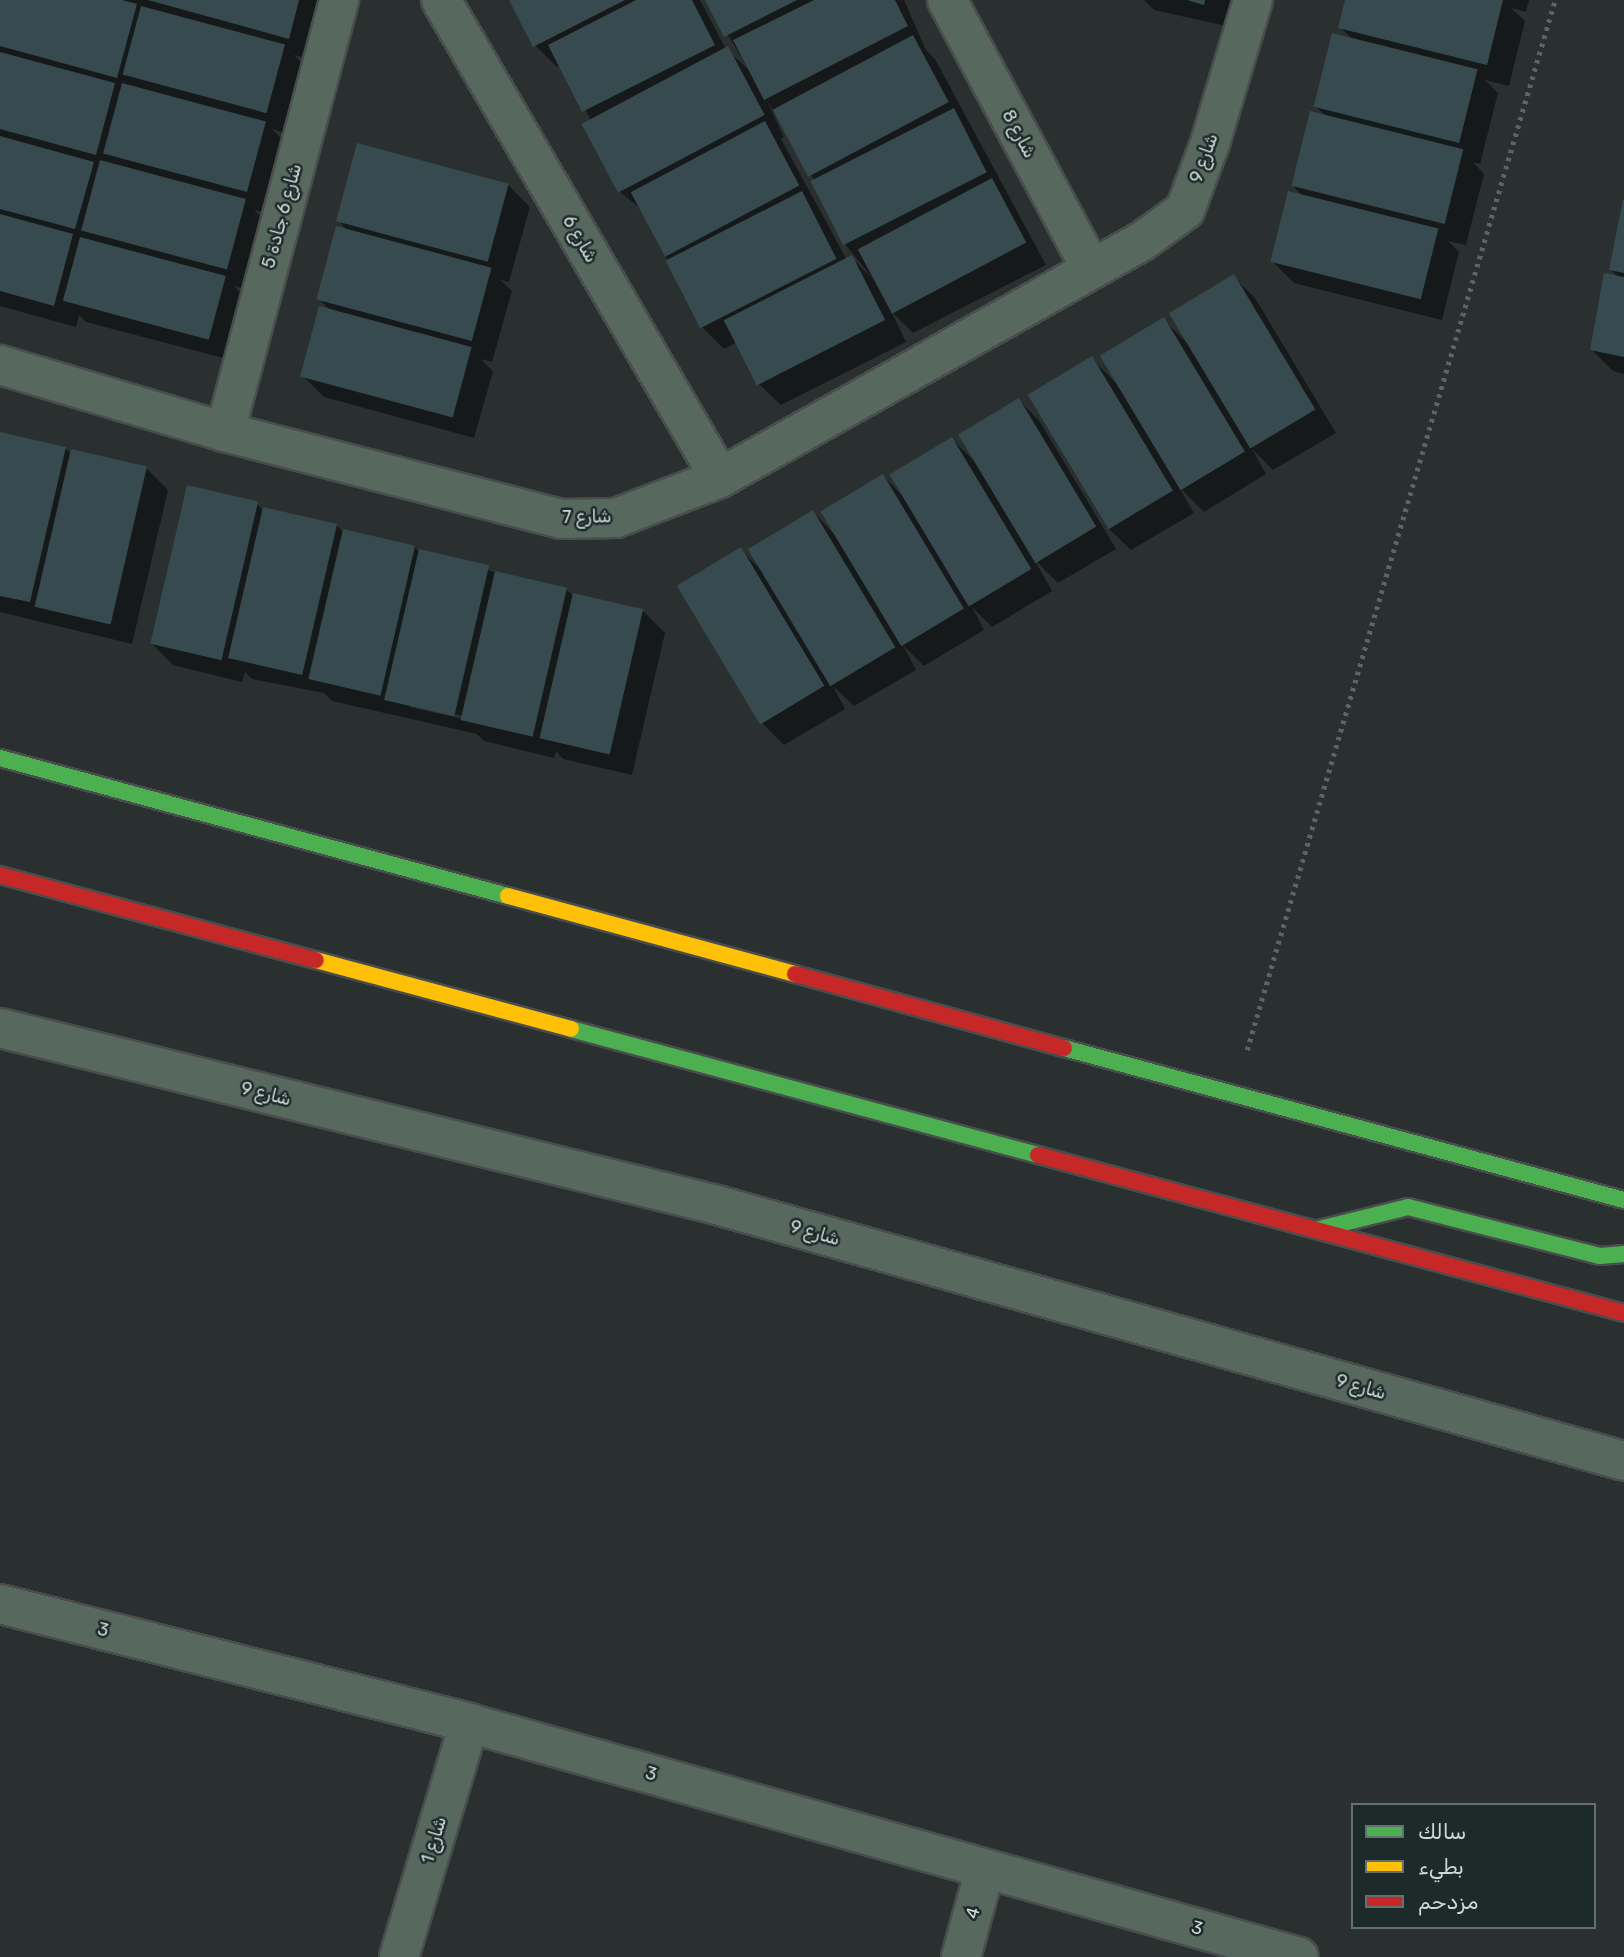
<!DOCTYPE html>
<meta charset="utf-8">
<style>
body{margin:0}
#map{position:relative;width:1624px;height:1957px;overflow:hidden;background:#2a3030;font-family:Rubik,Cairo,sans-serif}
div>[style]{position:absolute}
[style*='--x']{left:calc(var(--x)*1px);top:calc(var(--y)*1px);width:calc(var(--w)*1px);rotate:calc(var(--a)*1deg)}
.shadow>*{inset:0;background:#0007}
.building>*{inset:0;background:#364a50;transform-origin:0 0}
.path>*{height:4.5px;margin-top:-2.25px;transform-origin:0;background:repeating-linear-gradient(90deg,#5a6661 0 3.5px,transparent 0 8.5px)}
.roads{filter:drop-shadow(2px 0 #494d4d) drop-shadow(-2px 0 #494d4d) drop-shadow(0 2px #494d4d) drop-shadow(0 -2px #494d4d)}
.street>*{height:38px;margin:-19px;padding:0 19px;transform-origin:19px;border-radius:19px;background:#57685f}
.fast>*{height:16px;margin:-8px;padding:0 8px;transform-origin:8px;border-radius:8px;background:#4caf50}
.slow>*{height:16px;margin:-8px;padding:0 8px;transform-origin:8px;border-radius:8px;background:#ffc107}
.jam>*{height:16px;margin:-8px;padding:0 8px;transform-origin:8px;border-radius:8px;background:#c62828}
span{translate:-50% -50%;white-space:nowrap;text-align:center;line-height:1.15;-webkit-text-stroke:5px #1c2a29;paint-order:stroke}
.street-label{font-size:18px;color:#cfd8d7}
.legend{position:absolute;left:1351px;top:1803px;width:245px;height:126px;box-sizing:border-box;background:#1c2a29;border:2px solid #64706f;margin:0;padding:9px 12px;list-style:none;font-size:21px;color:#cfd8d7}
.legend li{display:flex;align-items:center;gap:14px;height:35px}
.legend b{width:35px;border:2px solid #64706f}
</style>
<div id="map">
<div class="shadow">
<div style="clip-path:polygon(0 0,327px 0,311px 59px,294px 55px,306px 67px,288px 134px,272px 129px,287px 144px,268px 213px,254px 210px,267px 222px,248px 290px,234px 286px,247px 299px,231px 360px,86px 322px,79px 315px,76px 327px,0 306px)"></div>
<div style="clip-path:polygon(evenodd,511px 0,700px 0,726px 49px,749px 70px,707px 0,904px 0,926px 50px,935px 59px,1046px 265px,913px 333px,891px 311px,906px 342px,781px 405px,759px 384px,737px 342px,724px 349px,702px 327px,641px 209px,616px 189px,590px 118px,561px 65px,557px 67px,535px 45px,511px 0,766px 99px,815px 181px,845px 244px,874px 280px,852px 258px,847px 260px,781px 139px,784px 137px,766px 99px)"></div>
<div style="clip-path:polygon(1144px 0,1232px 0,1226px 26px,1154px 10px)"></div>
<div style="clip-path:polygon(1347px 0,1529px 0,1526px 12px,1511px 8px,1525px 21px,1509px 86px,1485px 80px,1498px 93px,1480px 164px,1473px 162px,1484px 174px,1466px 245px,1448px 241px,1459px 252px,1442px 320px,1294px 283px,1272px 261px,1304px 197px,1293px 186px,1327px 117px,1315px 106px,1353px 40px,1340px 27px)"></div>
<div style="clip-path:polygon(508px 185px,530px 207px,509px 282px,500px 280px,512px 291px,492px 362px,481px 359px,493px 371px,474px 438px,324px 397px,302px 375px,331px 311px,318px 298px,348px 231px,338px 220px)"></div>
<div style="clip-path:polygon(1624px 203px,1624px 374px,1613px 371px,1592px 350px,1619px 278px,1611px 270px)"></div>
<div style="clip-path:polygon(1233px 276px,1255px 298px,1336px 433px,1273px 470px,1252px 449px,1266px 474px,1204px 512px,1179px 487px,1194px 513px,1131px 550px,1109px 529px,1091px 358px,1117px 384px,1164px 320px,1186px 342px)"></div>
<div style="clip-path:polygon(1019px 400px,1040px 422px,1116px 549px,1058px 583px,1034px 559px,1052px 591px,992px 627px,972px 607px,984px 630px,924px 666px,903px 645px,916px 670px,854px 706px,833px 686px,845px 709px,784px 745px,762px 723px,741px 550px,761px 570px,813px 512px,834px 534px,883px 476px,902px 495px,952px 439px,975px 462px)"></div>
<div style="clip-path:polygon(0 434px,66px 449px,72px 455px,146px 468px,168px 490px,132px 644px,0 612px)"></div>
<div style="clip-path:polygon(evenodd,257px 504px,264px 511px,336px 525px,344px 533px,414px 546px,420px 553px,567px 590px,574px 597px,643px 611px,665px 633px,632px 775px,563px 759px,556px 751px,554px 758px,484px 741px,477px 734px,332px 701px,324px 693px,252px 679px,245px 672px,242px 682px,173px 665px,151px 643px,257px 504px,410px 704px,464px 716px,463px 719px,410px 707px,410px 704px)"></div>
</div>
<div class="building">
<div style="clip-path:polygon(0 0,122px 0,137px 4px,117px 78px,0 46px)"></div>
<div style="clip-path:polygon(148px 0,299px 0,289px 39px)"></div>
<div style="clip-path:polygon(509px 0,625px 0,533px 47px)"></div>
<div style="clip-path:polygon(636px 0,692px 0,715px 45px,582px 112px,548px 45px)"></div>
<div style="clip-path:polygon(705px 0,797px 0,724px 37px)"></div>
<div style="clip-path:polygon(814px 0,895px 0,908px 26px,764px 100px,733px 40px)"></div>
<div style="clip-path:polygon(1187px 0,1205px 0,1204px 5px)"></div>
<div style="clip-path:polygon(1345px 0,1503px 0,1487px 65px,1338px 28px)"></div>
<div style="left:141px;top:6px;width:149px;height:71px;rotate:15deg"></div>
<div style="left:1332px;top:33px;width:150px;height:76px;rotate:14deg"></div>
<div style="left:913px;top:35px;width:76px;height:159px;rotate:62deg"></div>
<div style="left:728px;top:46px;width:78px;height:166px;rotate:62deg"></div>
<div style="clip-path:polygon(0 52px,115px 83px,96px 155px,0 129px)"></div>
<div style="left:122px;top:83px;width:149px;height:73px;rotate:15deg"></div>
<div style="left:954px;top:108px;width:72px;height:161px;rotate:63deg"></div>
<div style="left:1310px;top:111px;width:158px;height:77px;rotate:14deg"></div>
<div style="left:765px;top:121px;width:73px;height:152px;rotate:62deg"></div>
<div style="clip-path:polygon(0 136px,94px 162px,75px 229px,0 209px)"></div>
<div style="left:357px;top:143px;width:157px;height:81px;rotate:15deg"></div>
<div style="left:100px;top:160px;width:151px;height:73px;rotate:15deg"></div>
<div style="left:992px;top:178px;width:73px;height:152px;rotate:62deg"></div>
<div style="left:802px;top:191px;width:76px;height:153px;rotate:63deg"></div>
<div style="left:1288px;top:191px;width:155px;height:73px;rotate:14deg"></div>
<div style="clip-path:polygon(1623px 200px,1624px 200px,1624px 273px,1609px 270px)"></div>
<div style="clip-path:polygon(0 214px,73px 234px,54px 306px,0 291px)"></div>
<div style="left:336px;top:226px;width:161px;height:76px;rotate:15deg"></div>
<div style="left:80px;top:237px;width:151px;height:66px;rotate:15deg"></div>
<div style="left:852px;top:255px;width:73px;height:144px;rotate:63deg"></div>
<div style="clip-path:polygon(1604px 273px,1624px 277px,1624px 357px,1590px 350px)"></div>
<div style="left:1234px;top:274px;width:158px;height:76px;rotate:59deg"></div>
<div style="left:319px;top:306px;width:158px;height:73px;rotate:15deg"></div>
<div style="left:1164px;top:317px;width:157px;height:75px;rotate:59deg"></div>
<div style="left:1092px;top:356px;width:157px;height:75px;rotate:59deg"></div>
<div style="left:1019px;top:398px;width:150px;height:71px;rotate:59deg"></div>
<div style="clip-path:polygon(0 432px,66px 447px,30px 602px,0 596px)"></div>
<div style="left:952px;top:437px;width:154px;height:73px;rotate:59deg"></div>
<div style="left:71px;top:449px;width:78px;height:162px;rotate:13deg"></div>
<div style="left:883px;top:474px;width:157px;height:73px;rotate:59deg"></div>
<div style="left:187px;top:485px;width:73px;height:163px;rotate:13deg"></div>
<div style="left:263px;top:507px;width:76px;height:155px;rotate:13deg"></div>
<div style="left:813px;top:510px;width:160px;height:76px;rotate:59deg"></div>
<div style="left:343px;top:529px;width:74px;height:154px;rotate:13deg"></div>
<div style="left:741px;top:547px;width:162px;height:75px;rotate:59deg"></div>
<div style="left:419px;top:549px;width:72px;height:155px;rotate:13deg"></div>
<div style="left:495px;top:571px;width:74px;height:153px;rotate:13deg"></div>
<div style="left:573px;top:593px;width:72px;height:149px;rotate:13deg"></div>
</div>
<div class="path">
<div style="--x:1247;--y:1050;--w:1094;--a:-73.65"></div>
</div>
<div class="roads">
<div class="street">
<div style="--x:441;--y:0;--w:553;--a:59.73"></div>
<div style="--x:947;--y:0;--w:305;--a:61.8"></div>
<div style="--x:0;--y:365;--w:235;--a:16.6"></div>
<div style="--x:225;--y:432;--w:347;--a:14.5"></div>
<div style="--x:561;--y:519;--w:55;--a:-1"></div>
<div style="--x:616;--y:518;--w:111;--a:-21"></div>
<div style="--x:720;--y:478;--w:483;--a:-29.3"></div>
<div style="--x:1141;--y:242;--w:54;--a:-36"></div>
<div style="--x:1185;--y:210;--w:72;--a:-69.5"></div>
<div style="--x:1210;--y:143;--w:149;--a:-73.3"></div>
<div style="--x:225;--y:432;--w:447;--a:-75.2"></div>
<div style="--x:0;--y:1028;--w:739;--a:13.87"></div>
<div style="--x:717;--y:1205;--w:942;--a:15.76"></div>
<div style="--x:0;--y:1604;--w:484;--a:14.2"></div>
<div style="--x:469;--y:1723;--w:862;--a:15.74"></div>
<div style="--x:399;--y:1957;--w:244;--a:-73.3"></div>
<div style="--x:961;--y:1957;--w:91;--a:-74.7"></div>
</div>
<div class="fast">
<div style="--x:0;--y:758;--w:526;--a:15.2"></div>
<div style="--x:571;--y:1029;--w:484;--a:15.1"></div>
<div style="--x:1064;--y:1048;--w:580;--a:15.19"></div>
<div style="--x:1319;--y:1229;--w:92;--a:-13.9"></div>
<div style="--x:1408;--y:1207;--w:198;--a:14.3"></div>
<div style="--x:1600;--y:1256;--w:24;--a:-5"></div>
</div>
<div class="slow">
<div style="--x:508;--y:896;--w:297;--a:15.2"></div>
<div style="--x:316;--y:960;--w:264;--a:15.1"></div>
</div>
<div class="jam">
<div style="--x:0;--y:875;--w:327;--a:15.1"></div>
<div style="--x:795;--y:974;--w:279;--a:15.4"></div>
<div style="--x:1038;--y:1155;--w:607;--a:15.09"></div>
</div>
</div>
<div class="street-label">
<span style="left:1019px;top:134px;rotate:62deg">شارع 8</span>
<span style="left:1204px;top:158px;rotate:-70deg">شارع 9</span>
<span style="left:282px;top:216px;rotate:-75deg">شارع 6 جادة 5</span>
<span style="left:580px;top:239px;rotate:60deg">شارع 6</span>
<span style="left:587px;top:517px;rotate:-1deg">شارع 7</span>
<span style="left:266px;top:1094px;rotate:14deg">شارع 9</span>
<span style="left:815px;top:1233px;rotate:16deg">شارع 9</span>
<span style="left:1361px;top:1387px;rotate:16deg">شارع 9</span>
<span style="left:103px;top:1630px;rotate:14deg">3</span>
<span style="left:651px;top:1774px;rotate:16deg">3</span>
<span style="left:434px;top:1840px;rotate:-73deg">شارع 1</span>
<span style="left:973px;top:1913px;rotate:-74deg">4</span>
<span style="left:1197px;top:1928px;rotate:16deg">3</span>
</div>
<ul class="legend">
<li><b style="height:9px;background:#4caf50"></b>سالك</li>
<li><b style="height:9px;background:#ffc107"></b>بطيء</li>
<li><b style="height:9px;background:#c62828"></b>مزدحم</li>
</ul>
</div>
